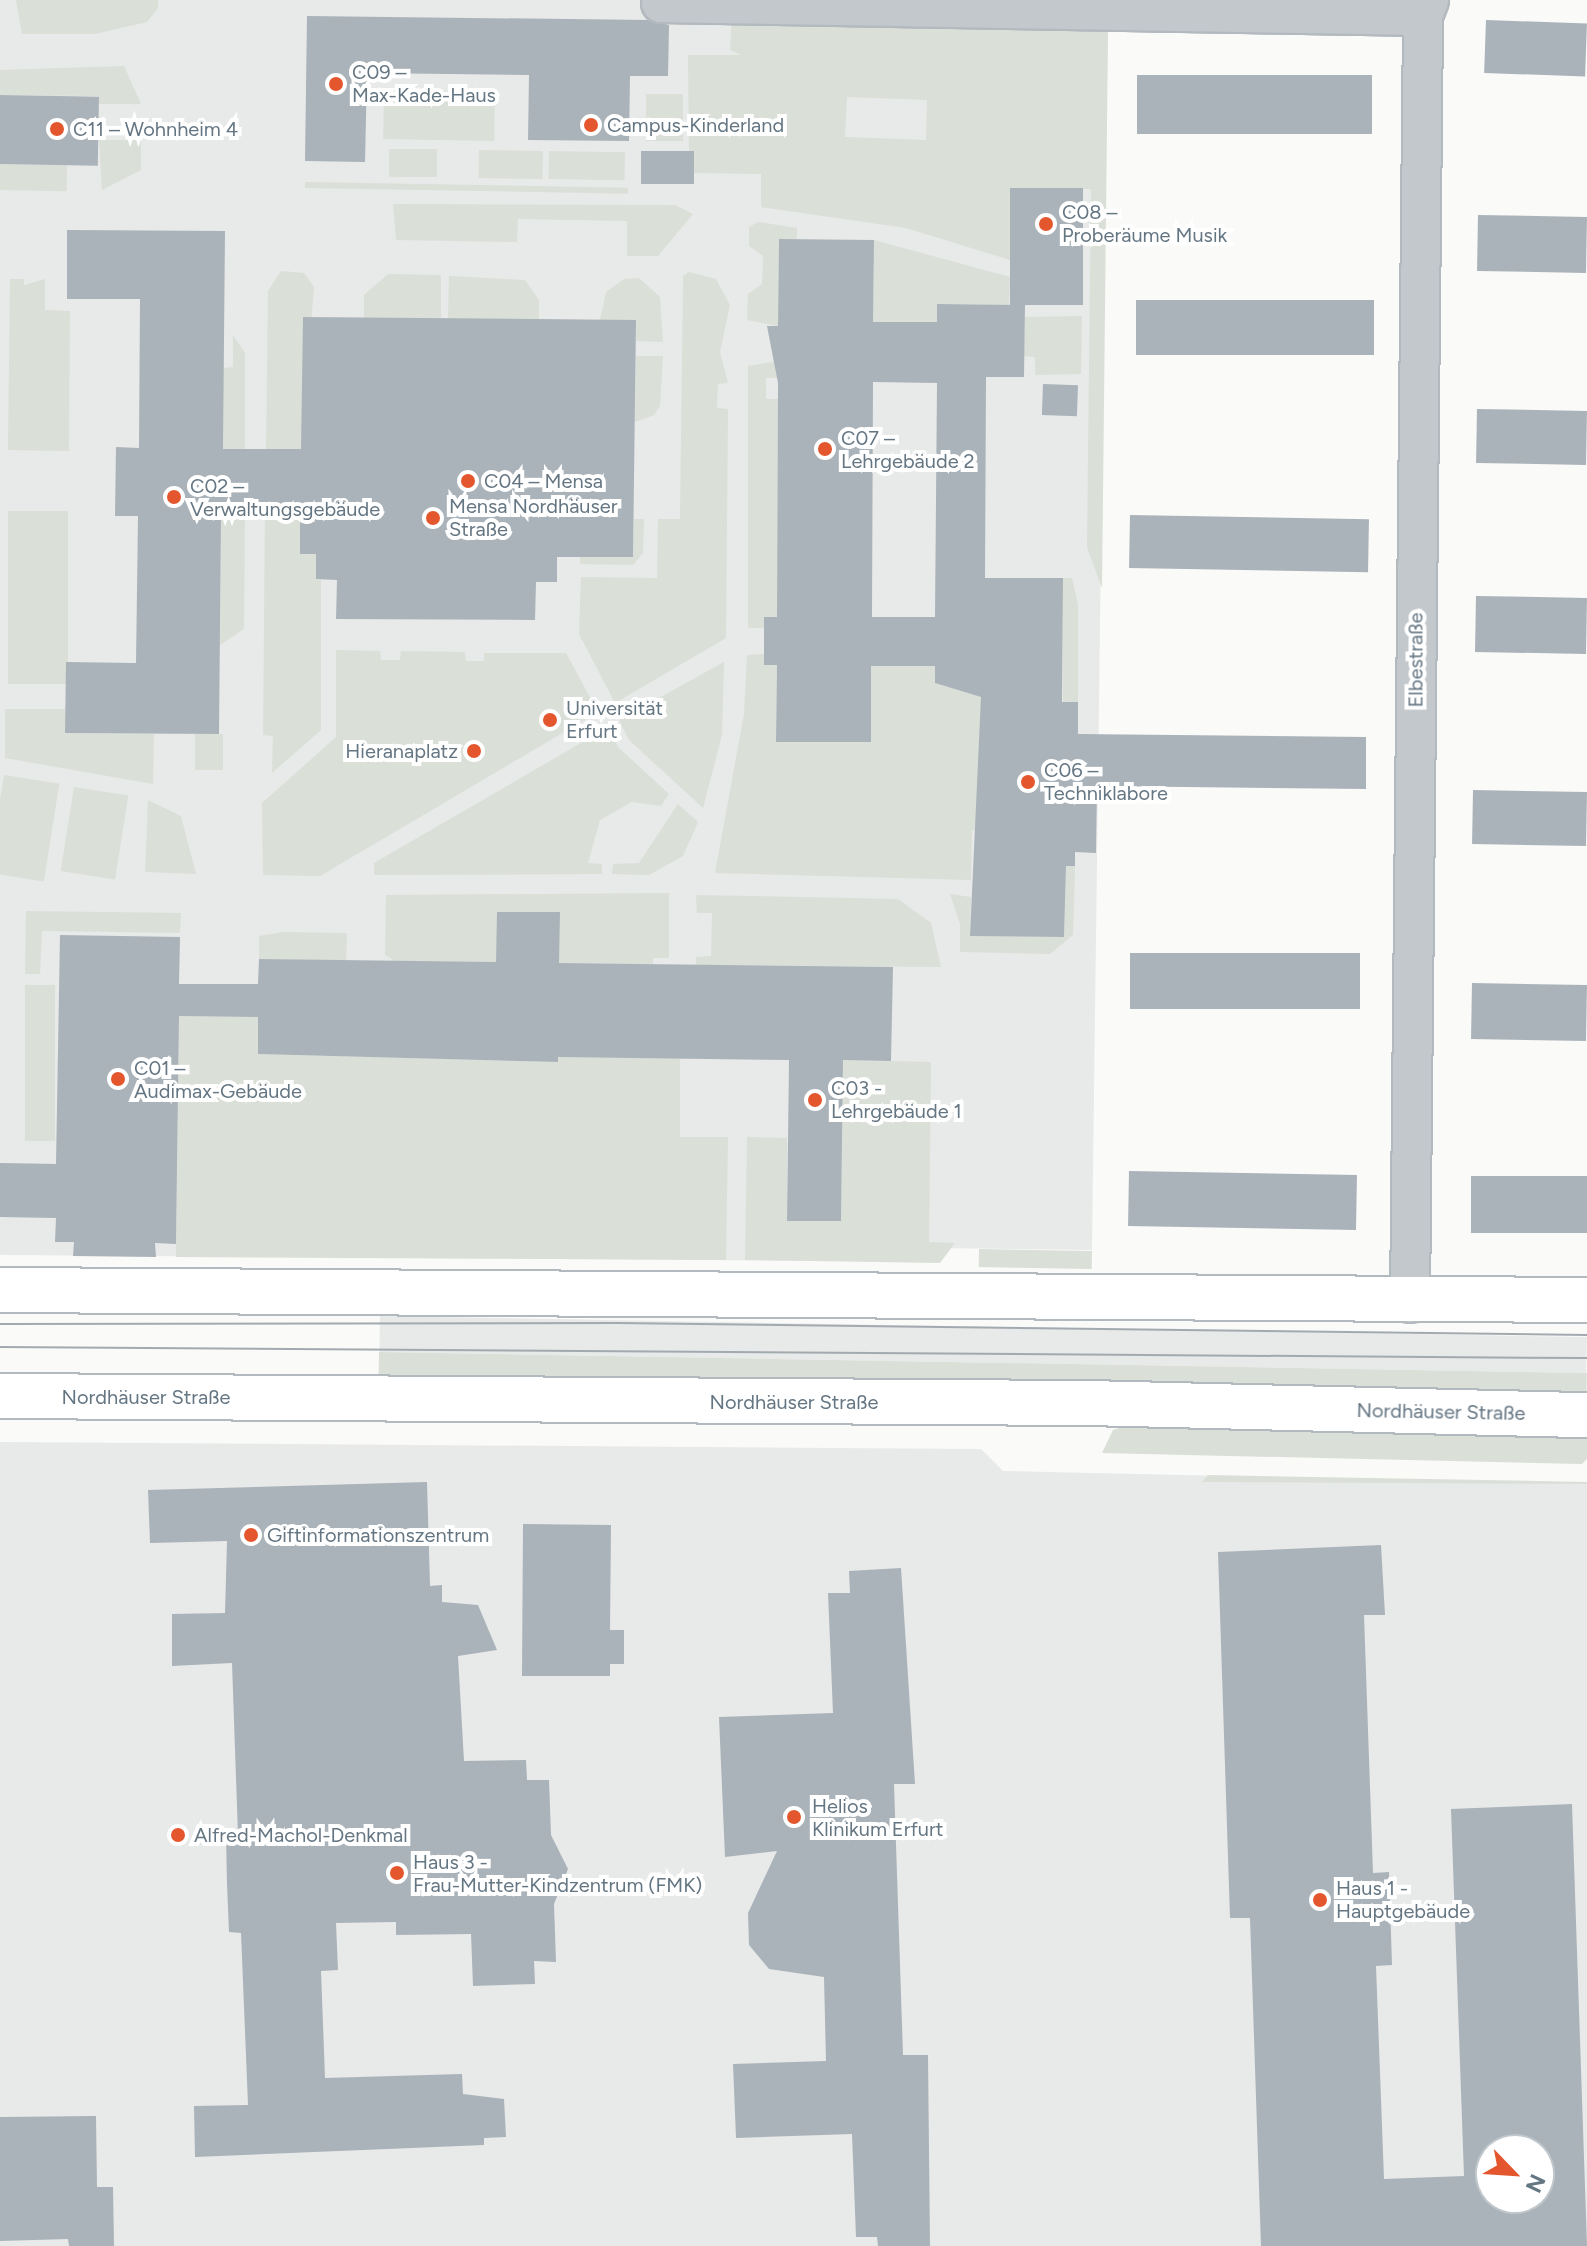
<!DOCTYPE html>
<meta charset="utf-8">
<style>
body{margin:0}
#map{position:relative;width:1587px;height:2246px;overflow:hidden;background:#fafaf8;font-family:Figtree,sans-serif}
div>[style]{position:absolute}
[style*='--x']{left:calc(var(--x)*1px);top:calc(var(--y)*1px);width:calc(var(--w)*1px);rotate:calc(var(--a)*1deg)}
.built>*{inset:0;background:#e8e9e9;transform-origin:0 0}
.green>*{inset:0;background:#dadfd7;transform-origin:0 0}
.building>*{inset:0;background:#aab3b9;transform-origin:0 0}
.roads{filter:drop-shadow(2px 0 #b3babf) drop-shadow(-2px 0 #b3babf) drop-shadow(0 2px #b3babf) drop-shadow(0 -2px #b3babf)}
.minor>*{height:38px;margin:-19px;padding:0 19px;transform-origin:19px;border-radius:19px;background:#c3c8cc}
.secondary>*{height:44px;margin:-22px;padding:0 22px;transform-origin:22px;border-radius:22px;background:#fff}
.tram>*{height:2px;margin:-1px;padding:0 1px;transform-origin:1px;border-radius:1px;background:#a2aab0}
.dots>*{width:22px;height:22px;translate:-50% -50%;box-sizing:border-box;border:4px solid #fff;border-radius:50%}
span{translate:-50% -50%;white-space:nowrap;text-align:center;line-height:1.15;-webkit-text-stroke:8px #fff;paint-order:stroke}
.poi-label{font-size:20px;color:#657683}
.left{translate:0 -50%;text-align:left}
.right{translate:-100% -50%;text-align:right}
.street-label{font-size:20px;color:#657683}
.north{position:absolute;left:1475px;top:2134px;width:80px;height:80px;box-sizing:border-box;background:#fff;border:2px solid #c1c8cd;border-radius:50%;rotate:115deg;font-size:22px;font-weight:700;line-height:32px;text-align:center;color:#657683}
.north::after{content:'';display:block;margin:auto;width:28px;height:36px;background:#e4572e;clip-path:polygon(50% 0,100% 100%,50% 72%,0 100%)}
</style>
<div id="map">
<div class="built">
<div style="clip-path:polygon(0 0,1108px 0,1092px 1250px,841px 1247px,841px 1261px,0 1255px)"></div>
<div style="left:380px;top:1316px;width:1207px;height:36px;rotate:1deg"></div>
<div style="clip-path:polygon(evenodd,0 1442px,981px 1449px,1003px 1471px,1587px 1484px,1587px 2246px,0 2246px,0 1442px,1491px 2150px,1539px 2150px,1539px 2198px,1491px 2198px,1491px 2150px)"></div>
</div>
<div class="green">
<div style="clip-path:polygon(16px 0,158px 0,158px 8px,147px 22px,95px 34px,22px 34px)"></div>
<div style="clip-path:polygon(evenodd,732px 13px,783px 14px,784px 26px,1108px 31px,1102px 588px,1087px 547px,1091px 189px,1010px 188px,1010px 260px,906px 228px,761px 207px,761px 174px,694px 173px,694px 152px,689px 151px,688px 55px,741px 55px,730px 50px,732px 13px,847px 97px,927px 100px,926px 140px,845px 137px,847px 97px)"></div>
<div style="clip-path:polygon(124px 66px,141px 104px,99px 104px,99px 96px,0 95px,0 70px)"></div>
<div style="left:384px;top:90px;width:111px;height:49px;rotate:1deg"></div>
<div style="left:646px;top:94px;width:37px;height:47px"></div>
<div style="clip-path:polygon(99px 140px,141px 140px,141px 170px,102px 190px)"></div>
<div style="left:389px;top:149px;width:48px;height:28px"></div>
<div style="left:479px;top:150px;width:64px;height:28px;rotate:1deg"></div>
<div style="left:549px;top:151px;width:76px;height:28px;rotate:1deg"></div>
<div style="left:0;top:164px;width:67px;height:26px;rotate:1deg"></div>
<div style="left:305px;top:182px;width:323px;height:6px;rotate:1deg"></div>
<div style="clip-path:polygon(393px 204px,675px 205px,693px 214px,658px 256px,627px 256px,627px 221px,518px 219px,517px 242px,396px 240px)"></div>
<div style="clip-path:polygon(758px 222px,797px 228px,797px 239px,779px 240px,778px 326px,747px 320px,748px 294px,762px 284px,763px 256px,749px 246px,749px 227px)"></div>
<div style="clip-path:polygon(874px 240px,1010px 277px,1009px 305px,938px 304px,937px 322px,873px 322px)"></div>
<div style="clip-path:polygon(281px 271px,304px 273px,314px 287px,301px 449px,266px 449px,268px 291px)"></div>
<div style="clip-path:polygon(689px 272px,716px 279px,730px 305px,720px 352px,728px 383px,718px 384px,717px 408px,728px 409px,726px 638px,615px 703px,579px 634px,581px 577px,657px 578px,658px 519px,680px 519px,683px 276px)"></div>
<div style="clip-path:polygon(388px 274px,441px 275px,441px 318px,364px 318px,364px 295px)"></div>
<div style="clip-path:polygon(449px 276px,525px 280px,539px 300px,539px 320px,448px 319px)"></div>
<div style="clip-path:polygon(639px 278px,660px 297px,663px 342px,636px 341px,636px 320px,600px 320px,606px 292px,624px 279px)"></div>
<div style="clip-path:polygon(10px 279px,24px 279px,24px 285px,45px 279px,45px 310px,70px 311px,69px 451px,8px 450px)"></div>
<div style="clip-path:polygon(1082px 316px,1081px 374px,1035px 375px,1035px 357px,1024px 356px,1025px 317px)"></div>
<div style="clip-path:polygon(233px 335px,245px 353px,245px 449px,223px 449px,223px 368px,233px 367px)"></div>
<div style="clip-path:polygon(636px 356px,663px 356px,660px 406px,654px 415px,635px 422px)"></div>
<div style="clip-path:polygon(778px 361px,778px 378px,766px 378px,766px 399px,778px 399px,777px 617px,764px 617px,764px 628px,748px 628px,748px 366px)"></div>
<div style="left:8px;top:511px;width:60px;height:173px"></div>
<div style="clip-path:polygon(245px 513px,244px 629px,220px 645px,221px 517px)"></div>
<div style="clip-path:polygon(265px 513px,300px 514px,300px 554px,316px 554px,316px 579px,321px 580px,321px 730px,272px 773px,273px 736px,263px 735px)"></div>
<div style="clip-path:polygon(634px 519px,644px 519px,643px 553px,633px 565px,580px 564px,580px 557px,633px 557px)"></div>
<div style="clip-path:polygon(1063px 578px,1072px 578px,1078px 604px,1078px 702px,1063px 702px)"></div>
<div style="clip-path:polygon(336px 650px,380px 651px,381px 660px,400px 660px,401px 651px,465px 652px,466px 661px,484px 661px,484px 653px,566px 653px,598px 712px,320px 876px,263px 875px,262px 803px,336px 737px)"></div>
<div style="clip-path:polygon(764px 654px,764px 665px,777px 665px,776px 742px,871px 742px,871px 666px,935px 666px,935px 683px,998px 702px,978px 830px,972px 830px,971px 880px,715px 873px,744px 714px,747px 655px)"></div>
<div style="clip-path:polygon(724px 662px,722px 735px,703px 808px,629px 740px,619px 720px)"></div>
<div style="clip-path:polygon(5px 709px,65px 709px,66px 733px,154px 734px,153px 784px,5px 758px)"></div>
<div style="clip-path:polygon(607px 728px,619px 748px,669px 794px,661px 806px,632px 802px,600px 820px,588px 863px,602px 864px,602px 874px,374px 875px,374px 863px)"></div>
<div style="left:195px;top:734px;width:28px;height:36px"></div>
<div style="left:4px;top:775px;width:56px;height:99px;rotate:9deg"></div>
<div style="left:74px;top:787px;width:55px;height:85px;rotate:9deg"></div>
<div style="clip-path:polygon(148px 800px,181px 816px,196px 874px,145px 872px)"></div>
<div style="clip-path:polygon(678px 804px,698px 822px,683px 856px,649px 875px,612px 874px,613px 864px,639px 863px)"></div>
<div style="clip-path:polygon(1066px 866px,1075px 866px,1073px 935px,1050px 954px,960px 952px,960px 924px,950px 894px,971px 897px,970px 936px,1064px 937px)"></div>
<div style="clip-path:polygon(669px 893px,669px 958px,653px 958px,653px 964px,559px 963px,559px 912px,498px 912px,496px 962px,395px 961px,385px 955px,386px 895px)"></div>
<div style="clip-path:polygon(696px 895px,898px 899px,931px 923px,941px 967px,696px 965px,696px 957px,711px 956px,712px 913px,697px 913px)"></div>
<div style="clip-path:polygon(26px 911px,181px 913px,180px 933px,42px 931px,40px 974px,25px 974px)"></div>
<div style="clip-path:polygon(283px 932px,347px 933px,346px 961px,259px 959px,259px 936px)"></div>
<div style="left:25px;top:985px;width:30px;height:156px"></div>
<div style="clip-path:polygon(179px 1016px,258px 1017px,258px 1054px,557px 1062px,558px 1057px,680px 1058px,680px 1137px,728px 1137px,726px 1260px,176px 1257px)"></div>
<div style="clip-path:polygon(843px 1060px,931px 1062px,929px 1242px,955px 1243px,940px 1263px,745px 1260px,747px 1137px,787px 1138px,787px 1221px,841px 1221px)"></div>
<div style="left:979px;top:1249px;width:113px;height:18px;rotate:1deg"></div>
<div style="left:379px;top:1352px;width:1208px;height:28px;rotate:1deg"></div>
<div style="clip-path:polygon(1128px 1425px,1587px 1431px,1587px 1459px,1582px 1464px,1102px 1453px,1113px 1430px)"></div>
<div style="clip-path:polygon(1208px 1475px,1587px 1482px,1587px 1484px,1202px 1482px)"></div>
</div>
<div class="building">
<div style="clip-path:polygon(307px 16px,648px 20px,669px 25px,668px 76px,630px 76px,629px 141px,528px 140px,529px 75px,367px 73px,365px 162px,305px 161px)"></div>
<div style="left:1486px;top:20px;width:101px;height:53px;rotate:2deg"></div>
<div style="left:1137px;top:75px;width:235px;height:59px"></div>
<div style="left:0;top:95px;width:99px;height:69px;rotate:1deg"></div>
<div style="left:641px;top:151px;width:53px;height:33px"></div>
<div style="left:1010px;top:188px;width:73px;height:117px"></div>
<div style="left:1478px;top:215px;width:109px;height:56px;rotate:1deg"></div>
<div style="clip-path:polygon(67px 230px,225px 231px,223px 449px,301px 449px,303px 317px,636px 320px,633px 557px,557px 557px,557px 582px,536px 582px,535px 620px,336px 619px,337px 580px,316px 579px,316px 554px,300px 554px,300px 514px,221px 517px,219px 734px,65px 733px,66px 662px,136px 663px,138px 516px,115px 516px,116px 447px,139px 448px,140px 299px,67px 299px)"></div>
<div style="clip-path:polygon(evenodd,779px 239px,874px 240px,873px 322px,937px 322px,937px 304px,1025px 305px,1024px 377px,986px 377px,985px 578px,1063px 578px,1062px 702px,1078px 702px,1078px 734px,1366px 737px,1366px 789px,1097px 786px,1096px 853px,1075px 852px,1075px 866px,1066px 866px,1064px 937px,970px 936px,981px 697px,935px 683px,935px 666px,871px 666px,871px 742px,776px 742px,777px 665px,764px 665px,764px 617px,777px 617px,778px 383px,767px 326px,778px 326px,779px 239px,873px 382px,937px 383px,935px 617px,872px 617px,873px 382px)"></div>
<div style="left:1136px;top:300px;width:238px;height:55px"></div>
<div style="left:1043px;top:384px;width:35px;height:31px;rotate:2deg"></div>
<div style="left:1477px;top:409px;width:110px;height:54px;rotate:1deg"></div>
<div style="left:1130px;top:515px;width:239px;height:53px;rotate:1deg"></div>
<div style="left:1476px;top:596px;width:111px;height:56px;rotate:1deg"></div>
<div style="left:1473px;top:790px;width:114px;height:54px;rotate:1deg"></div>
<div style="clip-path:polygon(497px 912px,560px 912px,559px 963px,893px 967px,891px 1061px,843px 1060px,841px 1221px,787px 1221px,789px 1060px,558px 1057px,558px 1062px,258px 1054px,258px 1017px,179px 1016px,176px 1244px,155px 1243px,156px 1257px,73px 1256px,74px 1242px,55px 1242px,56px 1218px,0 1217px,0 1163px,56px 1164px,60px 935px,180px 937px,179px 984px,258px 984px,259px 959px,496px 962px)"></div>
<div style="left:1360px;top:953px;width:56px;height:230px;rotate:90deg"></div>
<div style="left:1472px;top:983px;width:115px;height:56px;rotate:1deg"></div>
<div style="left:1129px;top:1171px;width:228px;height:55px;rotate:1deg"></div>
<div style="left:1471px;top:1176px;width:116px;height:57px"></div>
<div style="clip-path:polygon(427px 1482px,430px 1586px,442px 1585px,442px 1602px,478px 1605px,497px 1650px,458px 1656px,464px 1761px,526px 1760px,527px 1780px,549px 1780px,551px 1835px,568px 1869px,554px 1904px,556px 1962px,534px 1961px,535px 1984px,473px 1986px,471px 1934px,396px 1935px,396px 1922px,336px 1923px,338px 1970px,321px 1971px,325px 2078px,462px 2074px,463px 2094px,504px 2099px,506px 2137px,484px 2138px,484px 2145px,195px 2157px,194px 2106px,248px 2105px,241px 1933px,229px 1932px,227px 1884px,226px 1836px,238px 1835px,232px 1663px,172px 1666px,172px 1614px,225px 1613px,227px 1541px,150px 1543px,148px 1490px)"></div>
<div style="clip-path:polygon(523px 1524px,611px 1525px,610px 1630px,624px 1630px,624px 1664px,610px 1664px,610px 1676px,522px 1676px)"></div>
<div style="clip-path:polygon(evenodd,1381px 1545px,1385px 1615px,1364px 1615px,1373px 1873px,1389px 1872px,1392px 1965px,1376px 1966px,1384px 2179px,1464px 2176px,1451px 1809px,1572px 1804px,1587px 2246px,1261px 2246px,1250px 1918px,1230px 1918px,1218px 1552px,1381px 1545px,1491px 2150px,1539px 2150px,1539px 2198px,1491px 2198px,1491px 2150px)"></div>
<div style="clip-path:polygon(901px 1568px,915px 1784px,894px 1784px,903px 2055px,928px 2055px,930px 2246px,878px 2246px,877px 2237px,856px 2237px,852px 2134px,736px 2138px,733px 2064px,826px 2061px,824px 1977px,769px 1969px,749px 1945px,748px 1913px,777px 1851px,725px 1857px,719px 1717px,833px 1713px,828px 1593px,850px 1593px,849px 1571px)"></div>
<div style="clip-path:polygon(96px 2116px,97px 2187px,113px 2187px,114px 2246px,69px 2246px,68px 2239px,0 2241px,0 2117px)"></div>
</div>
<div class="roads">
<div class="minor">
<div style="--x:661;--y:3;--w:762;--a:0.98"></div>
<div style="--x:1423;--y:16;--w:17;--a:-69"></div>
<div style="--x:1410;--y:1303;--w:1287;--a:-89.42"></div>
</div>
<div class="secondary">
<div style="--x:0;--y:1290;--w:1587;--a:0.36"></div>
<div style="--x:0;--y:1396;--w:1088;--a:0.37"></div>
<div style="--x:1088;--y:1403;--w:499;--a:1.4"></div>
</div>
</div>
<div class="tram">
<div style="--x:0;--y:1324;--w:617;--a:-0.09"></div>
<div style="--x:617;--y:1323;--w:970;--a:0.71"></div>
<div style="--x:0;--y:1347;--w:1587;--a:0.4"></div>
</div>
<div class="dots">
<div style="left:336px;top:84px;background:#e4572e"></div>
<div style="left:591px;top:125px;background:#e4572e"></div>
<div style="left:57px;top:129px;background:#e4572e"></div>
<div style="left:1046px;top:224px;background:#e4572e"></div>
<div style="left:825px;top:449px;background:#e4572e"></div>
<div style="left:468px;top:481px;background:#e4572e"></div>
<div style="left:174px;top:497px;background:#e4572e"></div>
<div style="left:433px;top:518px;background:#e4572e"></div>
<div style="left:550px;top:720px;background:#e4572e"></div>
<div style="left:474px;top:751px;background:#e4572e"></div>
<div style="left:1028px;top:782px;background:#e4572e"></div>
<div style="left:118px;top:1079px;background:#e4572e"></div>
<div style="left:815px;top:1100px;background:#e4572e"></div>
<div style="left:251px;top:1535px;background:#e4572e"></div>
<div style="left:794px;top:1817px;background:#e4572e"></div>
<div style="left:178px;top:1835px;background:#e4572e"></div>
<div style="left:397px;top:1873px;background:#e4572e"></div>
<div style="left:1320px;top:1900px;background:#e4572e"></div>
</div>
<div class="poi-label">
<span class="left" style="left:352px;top:84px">C09 –<br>Max-Kade-Haus</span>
<span class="left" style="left:607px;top:125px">Campus-Kinderland</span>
<span class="left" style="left:73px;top:129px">C11 – Wohnheim 4</span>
<span class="left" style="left:1062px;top:224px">C08 –<br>Proberäume Musik</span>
<span class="left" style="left:841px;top:450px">C07 –<br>Lehrgebäude 2</span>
<span class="left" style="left:484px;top:481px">C04 – Mensa</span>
<span class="left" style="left:190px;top:498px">C02 –<br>Verwaltungsgebäude</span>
<span class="left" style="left:449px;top:518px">Mensa Nordhäuser<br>Straße</span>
<span class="left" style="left:566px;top:720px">Universität<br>Erfurt</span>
<span class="right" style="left:458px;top:751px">Hieranaplatz</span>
<span class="left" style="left:1044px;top:782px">C06 –<br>Techniklabore</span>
<span class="left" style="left:134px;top:1080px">C01 –<br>Audimax-Gebäude</span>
<span class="left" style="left:831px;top:1100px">C03 -<br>Lehrgebäude 1</span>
<span class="left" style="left:267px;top:1535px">Giftinformationszentrum</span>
<span class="left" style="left:812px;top:1818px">Helios<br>Klinikum Erfurt</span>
<span class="left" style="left:194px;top:1835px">Alfred-Machol-Denkmal</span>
<span class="left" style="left:413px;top:1874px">Haus 3 -<br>Frau-Mutter-Kindzentrum (FMK)</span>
<span class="left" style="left:1336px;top:1900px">Haus 1 -<br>Hauptgebäude</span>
</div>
<div class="street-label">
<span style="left:1416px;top:660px;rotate:-90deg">Elbestraße</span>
<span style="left:146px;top:1397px">Nordhäuser Straße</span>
<span style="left:794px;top:1402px">Nordhäuser Straße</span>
<span style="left:1441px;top:1412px;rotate:1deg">Nordhäuser Straße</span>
</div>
<div class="north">N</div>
</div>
